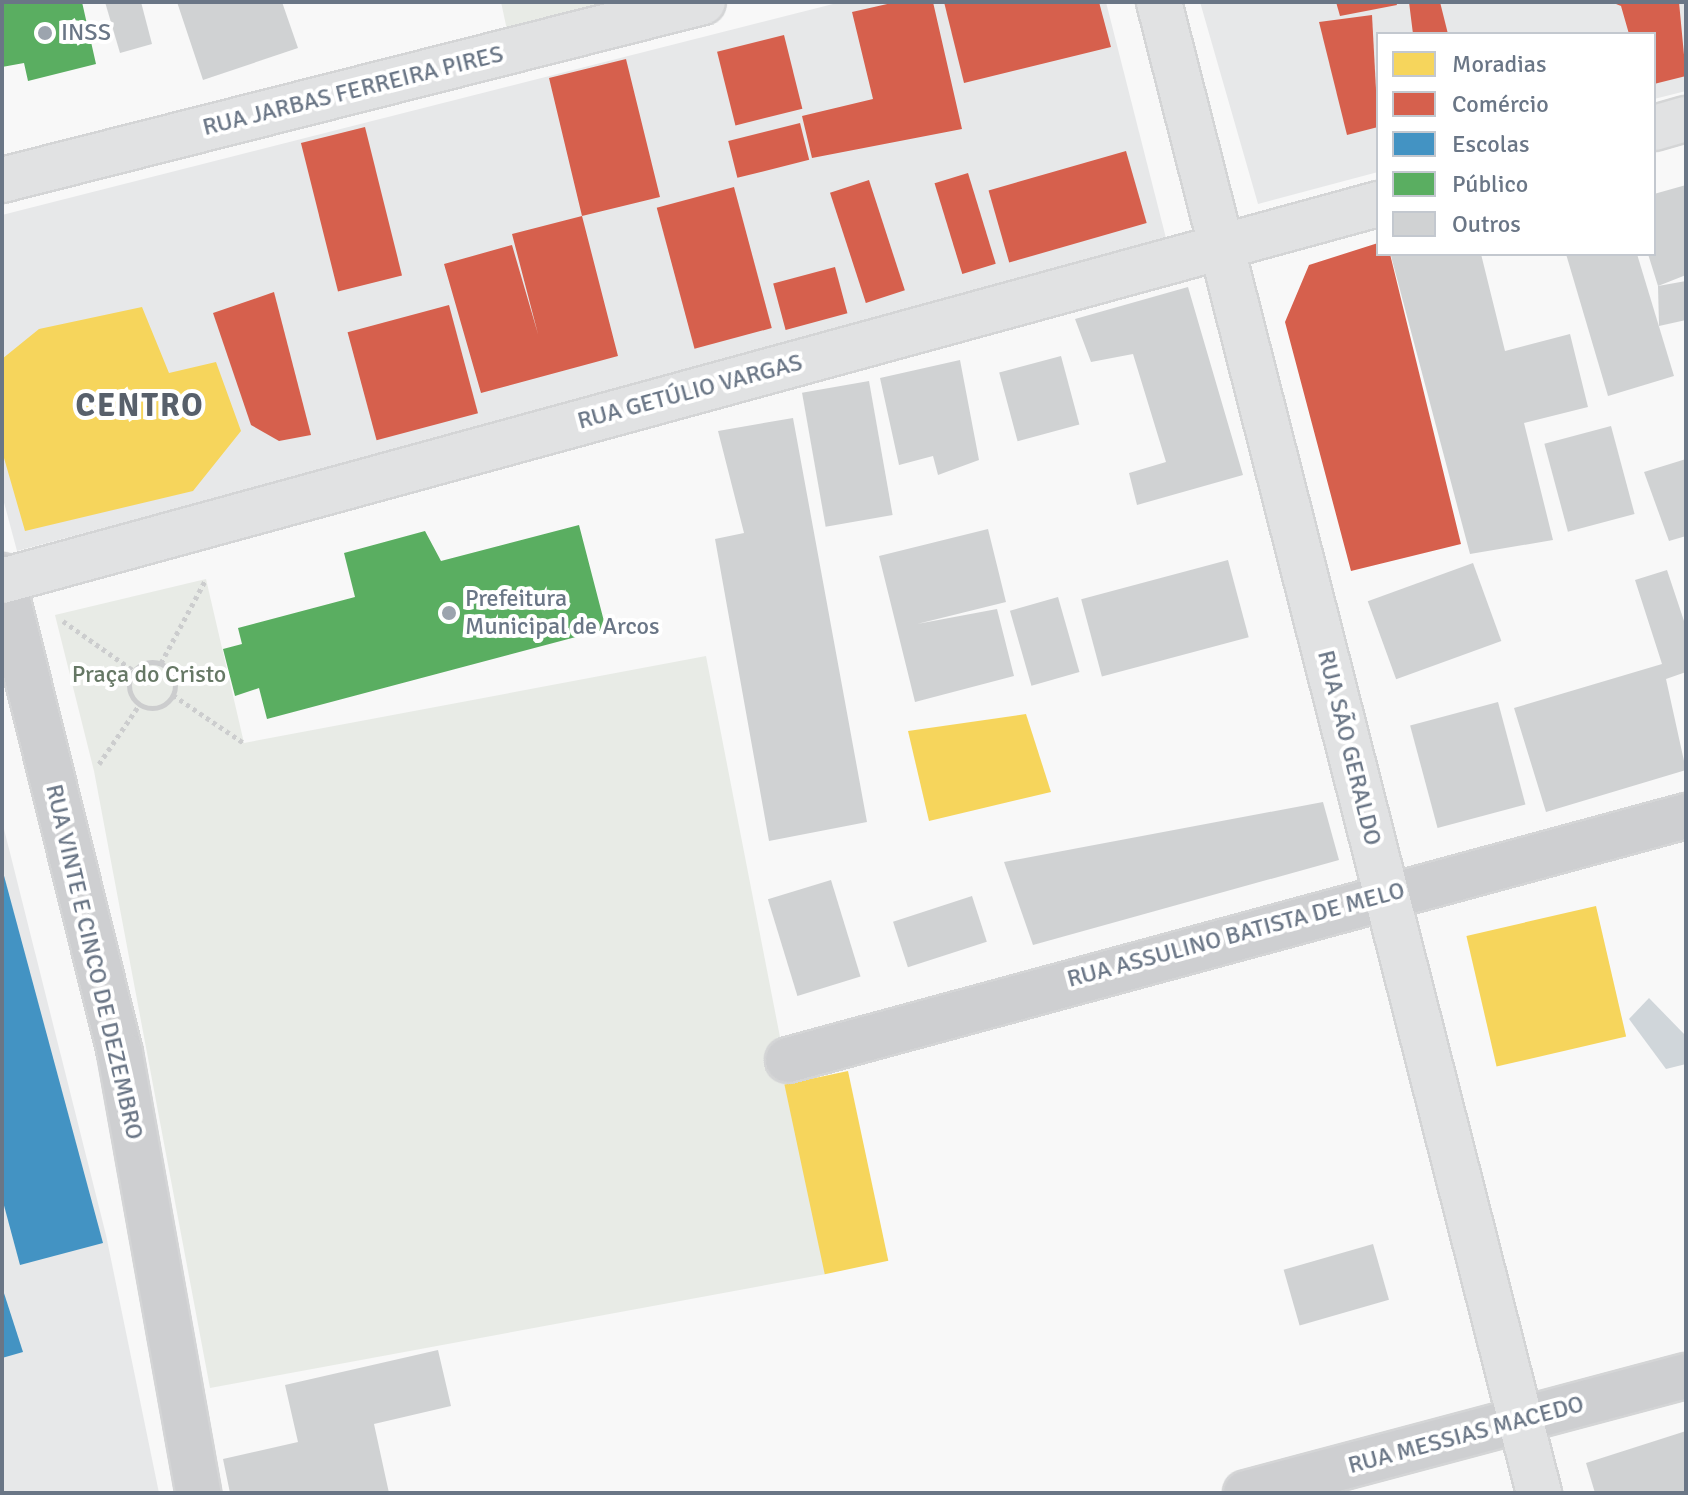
<!DOCTYPE html>
<meta charset="utf-8">
<style>
body{margin:0}
#map{position:relative;width:1688px;height:1495px;overflow:hidden;background:#f8f8f8;font-family:Signika,sans-serif}
div>[style]{position:absolute}
[style*='--x']{left:calc(var(--x)*1px);top:calc(var(--y)*1px);width:calc(var(--w)*1px);rotate:calc(var(--a)*1deg)}
.built>*{inset:0;background:#e7e8e9}
.green>*{inset:0;background:#e8ebe6}
.water>*{inset:0;background:#d0d6da}
.homes>*{inset:0;background:#f6d55c;transform-origin:0 0}
.shops>*{inset:0;background:#d6604d;transform-origin:0 0}
.schools>*{inset:0;background:#4393c3}
.public>*{inset:0;background:#5aae61}
.building>*{inset:0;background:#d0d2d3;transform-origin:0 0}
.path>*{height:5px;margin-top:-2.5px;transform-origin:0;background:repeating-linear-gradient(90deg,#cccdce 0 4px,transparent 0 8px)}
.path>.ring{margin:-2.5px;padding:0;box-sizing:content-box;background:none;border:5px solid #cccdce;border-radius:50%}
.roads{filter:drop-shadow(2px 0 #d4d5d6) drop-shadow(-2px 0 #d4d5d6) drop-shadow(0 2px #d4d5d6) drop-shadow(0 -2px #d4d5d6)}
.street>*{height:44px;margin:-22px;padding:0 22px;transform-origin:22px;border-radius:22px;background:#cecfd1}
.secondary>*{height:44px;margin:-22px;padding:0 22px;transform-origin:22px;border-radius:22px;background:#e1e2e3}
.dots>*{width:22px;height:22px;translate:-50% -50%;box-sizing:border-box;border:4px solid #fff;border-radius:50%}
span{translate:-50% -50%;white-space:nowrap;text-align:center;line-height:1.15;-webkit-text-stroke:8px #fff;paint-order:stroke}
.poi-label{font-size:24px;color:#6a7686}
.left{translate:0 -50%;text-align:left}
.street-label{font-size:24px;color:#6a7686}
.park-label{font-size:24px;color:#667865}
.district-label{font-size:32px;color:#58606b;font-weight:700;letter-spacing:2px}
.frame{position:absolute;inset:0;border:4px solid #6a7686;pointer-events:none}
.legend{position:absolute;left:1376px;top:32px;width:280px;height:224px;box-sizing:border-box;background:#fff;border:2px solid #c3c8cf;margin:0;padding:10px 14px;list-style:none;font-size:24px;color:#6a7686}
.legend li{display:flex;align-items:center;gap:16px;height:40px}
.legend b{width:40px;border:2px solid #c3c8cf}
</style>
<div id="map">
<div class="built">
<div style="clip-path:polygon(841px 2px,1106px 2px,1168px 246px,17px 551px,2px 495px,2px 215px)"></div>
<div style="clip-path:polygon(1200px 2px,1686px 2px,1686px 91px,1654px 99px,1654px 34px,1378px 34px,1378px 172px,1258px 204px)"></div>
<div style="clip-path:polygon(2px 821px,106px 1235px,159px 1493px,2px 1493px)"></div>
</div>
<div class="green">
<div style="clip-path:polygon(501px 2px,621px 2px,507px 30px)"></div>
<div style="clip-path:polygon(206px 579px,244px 743px,706px 656px,826px 1274px,210px 1388px,94px 771px,55px 615px)"></div>
</div>
<div class="water">
<div style="clip-path:polygon(1649px 998px,1686px 1036px,1686px 1064px,1666px 1069px,1629px 1019px)"></div>
</div>
<div class="homes">
<div style="clip-path:polygon(142px 307px,169px 373px,216px 362px,241px 431px,193px 491px,25px 531px,2px 451px,2px 359px,39px 329px)"></div>
<div style="clip-path:polygon(1026px 714px,1051px 792px,929px 821px,908px 731px)"></div>
<div style="left:1596px;top:906px;width:134px;height:133px;rotate:77deg"></div>
<div style="left:848px;top:1071px;width:194px;height:65px;rotate:78deg"></div>
</div>
<div class="shops">
<div style="clip-path:polygon(896px 2px,933px 2px,962px 129px,812px 158px,802px 116px,873px 99px,852px 12px)"></div>
<div style="clip-path:polygon(944px 2px,1099px 2px,1111px 47px,964px 83px)"></div>
<div style="clip-path:polygon(1336px 2px,1396px 2px,1397px 5px,1340px 16px)"></div>
<div style="clip-path:polygon(1409px 2px,1440px 2px,1448px 34px,1413px 34px)"></div>
<div style="clip-path:polygon(1611px 2px,1679px 2px,1686px 76px,1654px 84px,1654px 34px,1629px 34px,1621px 6px)"></div>
<div style="clip-path:polygon(1372px 15px,1378px 127px,1347px 135px,1319px 22px)"></div>
<div style="left:784px;top:35px;width:76px;height:69px;rotate:76deg"></div>
<div style="clip-path:polygon(626px 59px,660px 197px,582px 216px,618px 356px,481px 393px,444px 264px,512px 245px,538px 334px,512px 234px,582px 216px,549px 78px)"></div>
<div style="left:800px;top:123px;width:38px;height:74px;rotate:76deg"></div>
<div style="left:365px;top:127px;width:153px;height:66px;rotate:76deg"></div>
<div style="left:1126px;top:151px;width:75px;height:143px;rotate:74deg"></div>
<div style="left:968px;top:173px;width:95px;height:35px;rotate:73deg"></div>
<div style="left:869px;top:180px;width:116px;height:41px;rotate:72deg"></div>
<div style="left:734px;top:187px;width:146px;height:80px;rotate:75deg"></div>
<div style="clip-path:polygon(1378px 243px,1378px 254px,1390px 254px,1461px 544px,1351px 571px,1285px 322px,1309px 265px)"></div>
<div style="left:835px;top:267px;width:48px;height:64px;rotate:75deg"></div>
<div style="clip-path:polygon(274px 292px,311px 435px,279px 441px,251px 425px,213px 313px)"></div>
<div style="left:449px;top:305px;width:112px;height:105px;rotate:75deg"></div>
</div>
<div class="schools">
<div style="clip-path:polygon(3px 872px,103px 1243px,20px 1265px,2px 1198px)"></div>
<div style="clip-path:polygon(2px 1287px,23px 1352px,2px 1358px)"></div>
</div>
<div class="public">
<div style="clip-path:polygon(2px 2px,82px 2px,96px 64px,28px 81px,24px 63px,2px 67px)"></div>
<div style="clip-path:polygon(579px 525px,606px 629px,267px 719px,259px 688px,235px 696px,223px 649px,242px 644px,238px 628px,355px 597px,344px 553px,425px 531px,441px 561px)"></div>
</div>
<div class="building">
<div style="clip-path:polygon(105px 2px,141px 2px,152px 44px,120px 53px)"></div>
<div style="clip-path:polygon(177px 2px,282px 2px,298px 48px,203px 80px)"></div>
<div style="clip-path:polygon(1686px 185px,1686px 275px,1658px 286px,1648px 254px,1654px 254px,1654px 194px)"></div>
<div style="clip-path:polygon(1481px 254px,1505px 351px,1570px 334px,1588px 407px,1524px 423px,1553px 540px,1470px 554px,1391px 256px)"></div>
<div style="clip-path:polygon(1566px 254px,1637px 254px,1674px 376px,1608px 396px)"></div>
<div style="clip-path:polygon(1686px 281px,1686px 320px,1659px 326px,1658px 286px)"></div>
<div style="clip-path:polygon(1188px 287px,1243px 475px,1137px 505px,1129px 473px,1166px 462px,1133px 354px,1091px 362px,1075px 319px)"></div>
<div style="left:1061px;top:356px;width:71px;height:64px;rotate:75deg"></div>
<div style="clip-path:polygon(960px 360px,979px 460px,938px 475px,933px 456px,899px 465px,880px 378px)"></div>
<div style="left:869px;top:381px;width:136px;height:68px;rotate:80deg"></div>
<div style="clip-path:polygon(793px 418px,867px 822px,769px 841px,715px 539px,744px 533px,718px 431px)"></div>
<div style="left:1611px;top:426px;width:91px;height:69px;rotate:75deg"></div>
<div style="clip-path:polygon(1686px 459px,1686px 536px,1669px 541px,1644px 472px)"></div>
<div style="clip-path:polygon(988px 529px,1006px 602px,917px 624px,997px 609px,1014px 676px,915px 702px,879px 556px)"></div>
<div style="left:1228px;top:560px;width:80px;height:152px;rotate:75deg"></div>
<div style="left:1473px;top:563px;width:83px;height:112px;rotate:70deg"></div>
<div style="clip-path:polygon(1667px 570px,1686px 627px,1686px 672px,1666px 679px,1686px 770px,1546px 812px,1514px 708px,1662px 664px,1635px 580px)"></div>
<div style="left:1058px;top:597px;width:78px;height:50px;rotate:74deg"></div>
<div style="left:1498px;top:702px;width:106px;height:91px;rotate:75deg"></div>
<div style="clip-path:polygon(1323px 802px,1339px 860px,1033px 945px,1004px 862px)"></div>
<div style="left:831px;top:880px;width:101px;height:66px;rotate:73deg"></div>
<div style="left:972px;top:896px;width:48px;height:83px;rotate:72deg"></div>
<div style="left:1373px;top:1244px;width:58px;height:93px;rotate:74deg"></div>
<div style="clip-path:polygon(438px 1350px,451px 1406px,374px 1424px,389px 1493px,230px 1493px,223px 1459px,298px 1442px,285px 1385px)"></div>
<div style="clip-path:polygon(1686px 1431px,1686px 1493px,1595px 1493px,1586px 1463px)"></div>
</div>
<div class="path">
<div style="--x:63;--y:621;--w:87;--a:35.2"></div>
<div class="ring" style="left:129px;top:662px;width:41px;height:41px"></div>
<div style="--x:161;--y:663;--w:95;--a:-61.8"></div>
<div style="--x:173;--y:695;--w:86;--a:34.1"></div>
<div style="--x:99;--y:764;--w:73;--a:-55.7"></div>
</div>
<div class="roads">
<div class="street">
<div style="--x:2;--y:576;--w:491;--a:76.1"></div>
<div style="--x:120;--y:1053;--w:447;--a:79.9"></div>
<div style="--x:788;--y:1060;--w:931;--a:-15.2"></div>
<div style="--x:1246;--y:1493;--w:455;--a:-14.9"></div>
</div>
<div class="secondary">
<div style="--x:1159;--y:2;--w:1539;--a:75.7"></div>
<div style="--x:1654;--y:128;--w:33;--a:-16"></div>
<div style="--x:2;--y:180;--w:723;--a:-14.25"></div>
<div style="--x:2;--y:581;--w:1427;--a:-15.32"></div>
</div>
</div>
<div class="dots">
<div style="left:45px;top:33px;background:#9ca4ae"></div>
<div style="left:449px;top:613px;background:#9ca4ae"></div>
</div>
<div class="poi-label">
<span class="left" style="left:61px;top:33px">INSS</span>
<span class="left" style="left:465px;top:613px">Prefeitura<br>Municipal de Arcos</span>
</div>
<div class="street-label">
<span style="left:353px;top:91px;rotate:-14deg">RUA JARBAS FERREIRA PIRES</span>
<span style="left:690px;top:392px;rotate:-15deg">RUA GETÚLIO VARGAS</span>
<span style="left:1349px;top:748px;rotate:76deg">RUA SÃO GERALDO</span>
<span style="left:1236px;top:935px;rotate:-15deg">RUA ASSULINO BATISTA DE MELO</span>
<span style="left:94px;top:962px;rotate:77deg">RUA VINTE E CINCO DE DEZEMBRO</span>
<span style="left:1466px;top:1435px;rotate:-15deg">RUA MESSIAS MACEDO</span>
</div>
<div class="park-label">
<span style="left:149px;top:675px">Praça do Cristo</span>
</div>
<div class="district-label">
<span style="left:140px;top:406px">CENTRO</span>
</div>
<div class="frame"></div>
<ul class="legend">
<li><b style="height:22px;background:#f6d55c"></b>Moradias</li>
<li><b style="height:22px;background:#d6604d"></b>Comércio</li>
<li><b style="height:22px;background:#4393c3"></b>Escolas</li>
<li><b style="height:22px;background:#5aae61"></b>Público</li>
<li><b style="height:22px;background:#d0d2d3"></b>Outros</li>
</ul>
</div>
